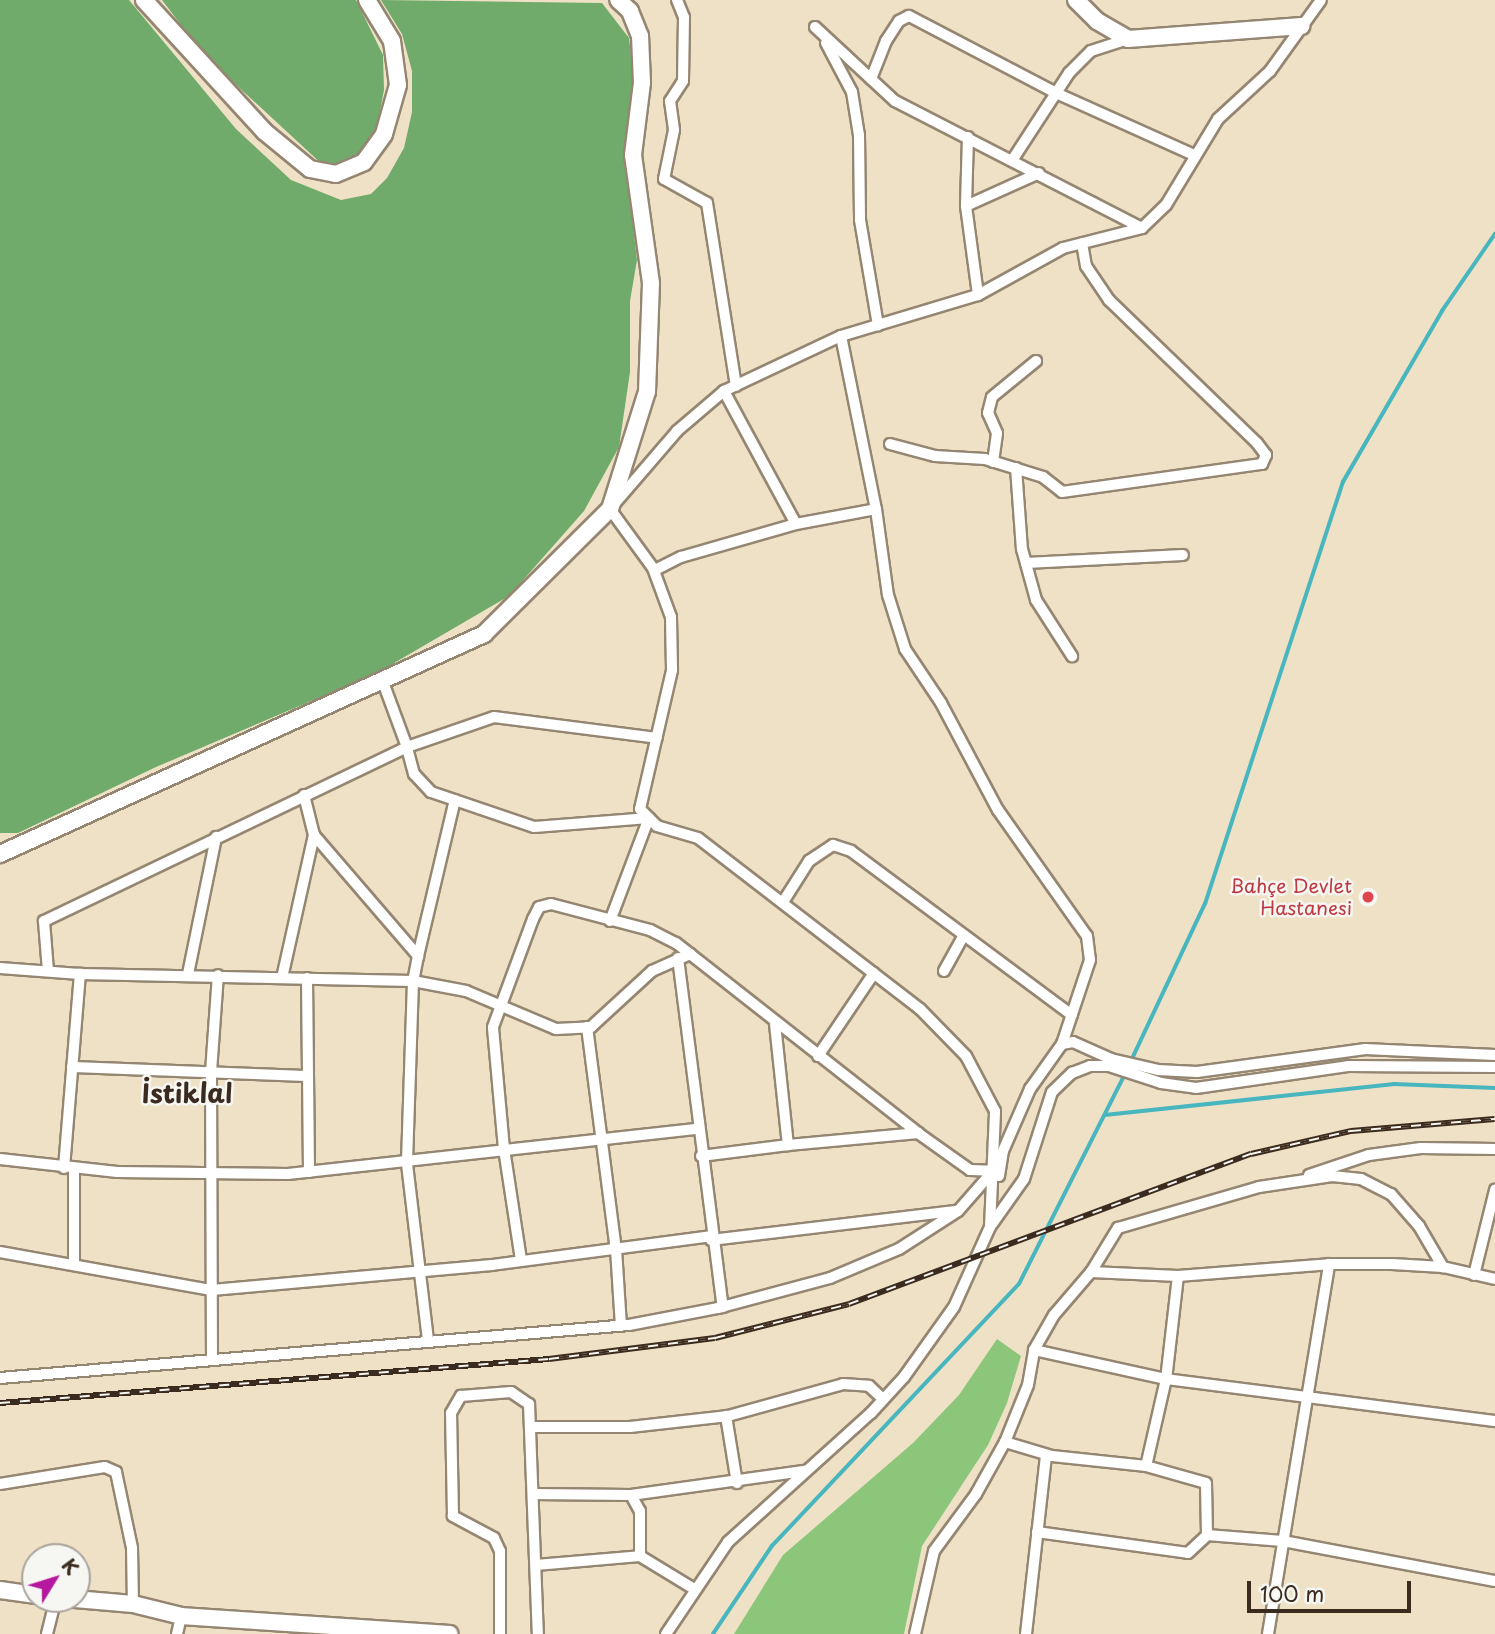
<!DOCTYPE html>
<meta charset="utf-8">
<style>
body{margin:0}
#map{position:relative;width:1495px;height:1634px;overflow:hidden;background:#efe1c5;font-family:"Playpen Sans",sans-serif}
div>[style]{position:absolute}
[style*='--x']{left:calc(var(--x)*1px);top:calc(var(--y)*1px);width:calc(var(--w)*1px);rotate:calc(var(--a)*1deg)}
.green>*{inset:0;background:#8bc67b}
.forest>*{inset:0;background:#70ab6b}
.stream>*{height:3.5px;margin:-1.75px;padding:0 1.75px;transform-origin:1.75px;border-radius:1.75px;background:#47b6be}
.roads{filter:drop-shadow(2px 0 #958672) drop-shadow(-2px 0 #958672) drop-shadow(0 2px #958672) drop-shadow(0 -2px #958672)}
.street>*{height:10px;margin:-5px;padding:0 5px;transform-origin:5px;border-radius:5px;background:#fff}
.secondary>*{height:16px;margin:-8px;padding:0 8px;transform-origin:8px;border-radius:8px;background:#fff}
.rail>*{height:6px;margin-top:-3px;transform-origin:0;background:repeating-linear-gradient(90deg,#f6f6f2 0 10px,#3b2a1e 0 20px);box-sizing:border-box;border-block:2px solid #3b2a1e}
.dots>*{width:19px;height:19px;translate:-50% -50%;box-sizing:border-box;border:4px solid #f6f6f2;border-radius:50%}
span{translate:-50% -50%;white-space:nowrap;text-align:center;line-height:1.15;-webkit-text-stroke:5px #f6f6f2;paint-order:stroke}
.health-label{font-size:19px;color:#be3a42}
.right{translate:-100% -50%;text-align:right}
.district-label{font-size:26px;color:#3b2a1e;font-weight:700}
.north{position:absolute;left:21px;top:1543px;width:70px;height:70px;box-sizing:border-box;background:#f6f6f2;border:2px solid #aba49d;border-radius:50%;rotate:52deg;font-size:19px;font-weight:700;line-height:28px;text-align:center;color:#3b2a1e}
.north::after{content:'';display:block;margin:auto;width:24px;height:32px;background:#b5179e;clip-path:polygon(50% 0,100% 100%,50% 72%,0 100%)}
.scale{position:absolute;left:1247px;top:1581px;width:164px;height:32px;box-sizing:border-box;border:4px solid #3b2a1e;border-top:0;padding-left:9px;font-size:21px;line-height:24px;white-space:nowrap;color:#3b2a1e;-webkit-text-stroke:5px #f6f6f2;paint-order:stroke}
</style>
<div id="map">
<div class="green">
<div style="clip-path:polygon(997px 1339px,1021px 1356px,1007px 1403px,988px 1445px,922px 1546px,904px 1634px,734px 1634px,783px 1555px,913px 1443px,959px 1395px)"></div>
</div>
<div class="forest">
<div style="clip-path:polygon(0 0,129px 0,236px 129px,291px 180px,341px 200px,371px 194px,387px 178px,404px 148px,412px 112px,412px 71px,402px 34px,381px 0,602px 3px,629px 38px,634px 81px,625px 157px,637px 260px,630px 301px,630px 372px,619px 447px,584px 511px,509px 596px,377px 673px,156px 767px,18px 833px,0 833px)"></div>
<div style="clip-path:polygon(162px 0,356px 0,383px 55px,384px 90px,377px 127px,364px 154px,325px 167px,204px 55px)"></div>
</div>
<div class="stream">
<div style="--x:1131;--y:1061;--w:174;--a:-64.8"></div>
<div style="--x:1205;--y:904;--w:444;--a:-71.9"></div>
<div style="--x:1343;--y:482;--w:198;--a:-59.9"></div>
<div style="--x:1442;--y:311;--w:93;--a:-55.5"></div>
<div style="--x:1105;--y:1115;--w:291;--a:-6.1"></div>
<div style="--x:1394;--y:1084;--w:101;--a:2.3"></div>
<div style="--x:713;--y:1634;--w:106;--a:-56.2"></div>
<div style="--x:772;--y:1546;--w:360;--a:-46.7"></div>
<div style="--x:1019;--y:1284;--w:235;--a:-63.2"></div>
</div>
<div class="roads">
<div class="street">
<div style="--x:677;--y:0;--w:18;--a:68"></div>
<div style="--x:684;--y:17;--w:64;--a:90.9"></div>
<div style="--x:683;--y:81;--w:24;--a:123"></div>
<div style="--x:670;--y:101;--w:29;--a:82"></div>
<div style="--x:674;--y:130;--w:50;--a:101.5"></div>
<div style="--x:664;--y:179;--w:49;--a:29.2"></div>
<div style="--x:707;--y:203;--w:185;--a:81"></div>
<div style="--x:815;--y:27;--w:109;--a:42.8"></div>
<div style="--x:895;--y:101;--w:278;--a:27.2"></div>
<div style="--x:826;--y:43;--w:55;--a:62"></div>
<div style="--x:852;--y:92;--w:44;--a:80.8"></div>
<div style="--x:859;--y:135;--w:85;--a:89.3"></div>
<div style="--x:860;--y:220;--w:107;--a:80.3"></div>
<div style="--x:871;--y:79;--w:41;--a:-68.5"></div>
<div style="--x:886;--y:41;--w:24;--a:-57"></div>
<div style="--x:899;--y:21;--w:11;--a:-27"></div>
<div style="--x:909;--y:16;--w:166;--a:27.6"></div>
<div style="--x:1056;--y:93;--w:151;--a:24.2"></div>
<div style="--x:968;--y:137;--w:69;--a:91.7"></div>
<div style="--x:966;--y:206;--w:90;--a:82.3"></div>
<div style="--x:1013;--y:159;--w:103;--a:-56.9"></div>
<div style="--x:1069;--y:73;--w:31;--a:-45"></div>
<div style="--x:1091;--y:51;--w:39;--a:-18"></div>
<div style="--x:966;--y:206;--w:80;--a:-24.3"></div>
<div style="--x:841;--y:336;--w:177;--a:78.6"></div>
<div style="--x:876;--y:509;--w:87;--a:82.1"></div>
<div style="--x:888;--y:595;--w:57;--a:72.5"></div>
<div style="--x:905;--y:649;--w:65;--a:56.3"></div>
<div style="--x:941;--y:703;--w:121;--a:62"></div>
<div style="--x:998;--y:810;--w:154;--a:54.8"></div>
<div style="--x:1087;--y:936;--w:24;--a:83"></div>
<div style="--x:1090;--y:960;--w:89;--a:108.4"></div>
<div style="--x:724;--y:391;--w:151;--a:61.6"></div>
<div style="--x:890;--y:444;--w:47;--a:14.9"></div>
<div style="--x:935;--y:456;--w:50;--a:3.4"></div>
<div style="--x:985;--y:459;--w:61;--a:17.2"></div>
<div style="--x:1043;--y:477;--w:24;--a:38"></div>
<div style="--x:1062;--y:492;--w:202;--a:-8"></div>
<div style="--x:1262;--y:464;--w:10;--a:-66"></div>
<div style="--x:1266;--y:455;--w:15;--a:-127"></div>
<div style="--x:1257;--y:443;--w:206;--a:-136"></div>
<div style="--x:1109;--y:300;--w:41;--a:-124.1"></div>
<div style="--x:1086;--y:266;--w:23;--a:-100"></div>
<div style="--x:993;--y:462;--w:29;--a:-82"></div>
<div style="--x:997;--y:433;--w:22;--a:-114"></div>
<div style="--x:988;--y:413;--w:16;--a:-76"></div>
<div style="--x:992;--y:397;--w:57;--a:-39.3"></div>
<div style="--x:1016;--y:468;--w:81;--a:85.8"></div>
<div style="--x:1022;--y:549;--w:53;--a:74.6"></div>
<div style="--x:1036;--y:600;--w:67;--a:57.3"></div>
<div style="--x:1026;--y:563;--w:157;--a:-2.9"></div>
<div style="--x:655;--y:570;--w:29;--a:-27"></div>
<div style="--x:681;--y:557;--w:120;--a:-16"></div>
<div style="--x:796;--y:524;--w:81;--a:-10.6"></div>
<div style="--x:304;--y:795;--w:41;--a:76"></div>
<div style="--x:314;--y:835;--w:160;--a:49.3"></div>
<div style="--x:418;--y:956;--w:25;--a:101"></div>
<div style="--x:413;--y:981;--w:183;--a:91.9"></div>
<div style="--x:407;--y:1164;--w:178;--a:83.2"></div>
<div style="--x:783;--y:902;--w:49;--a:-57.6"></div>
<div style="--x:809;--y:861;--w:29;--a:-34"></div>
<div style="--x:833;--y:845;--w:19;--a:18"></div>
<div style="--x:851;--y:851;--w:275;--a:36.6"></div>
<div style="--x:610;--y:921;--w:110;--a:-69.3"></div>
<div style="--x:649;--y:818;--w:115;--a:175.5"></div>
<div style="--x:534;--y:827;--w:109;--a:-161.2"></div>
<div style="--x:431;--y:792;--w:25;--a:-133"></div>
<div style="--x:414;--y:774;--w:28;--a:-105"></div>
<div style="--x:407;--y:747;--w:92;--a:-19"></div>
<div style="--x:494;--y:717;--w:164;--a:7.3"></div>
<div style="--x:418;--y:956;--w:160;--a:-76.7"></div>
<div style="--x:678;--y:958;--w:352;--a:82.7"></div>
<div style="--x:0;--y:968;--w:80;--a:4.3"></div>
<div style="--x:80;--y:974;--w:333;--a:1.2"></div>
<div style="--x:413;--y:981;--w:54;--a:10.7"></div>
<div style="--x:466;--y:991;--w:98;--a:22.9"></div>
<div style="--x:556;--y:1029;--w:35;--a:-3"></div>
<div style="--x:591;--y:1027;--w:83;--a:-42.6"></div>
<div style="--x:652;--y:971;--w:42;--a:-24.1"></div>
<div style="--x:48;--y:971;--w:50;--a:-94.6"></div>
<div style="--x:44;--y:921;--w:403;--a:-25.6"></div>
<div style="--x:407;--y:747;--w:69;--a:-110.3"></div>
<div style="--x:944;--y:971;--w:39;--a:-61"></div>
<div style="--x:188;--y:974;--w:140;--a:-78.4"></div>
<div style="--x:282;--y:978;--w:147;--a:-77.4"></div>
<div style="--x:307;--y:978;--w:194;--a:89.4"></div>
<div style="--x:775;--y:1024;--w:122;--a:83.9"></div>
<div style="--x:788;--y:1145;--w:131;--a:-5.3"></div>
<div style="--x:587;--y:1027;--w:224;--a:82.6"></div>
<div style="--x:616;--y:1249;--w:77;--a:86.3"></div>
<div style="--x:818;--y:1056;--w:100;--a:-56"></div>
<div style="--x:72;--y:1067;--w:235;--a:2.2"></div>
<div style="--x:701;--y:1156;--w:88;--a:-7.2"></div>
<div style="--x:0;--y:1159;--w:118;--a:6.3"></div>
<div style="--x:117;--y:1172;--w:171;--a:0.7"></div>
<div style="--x:288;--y:1174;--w:412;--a:-6.3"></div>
<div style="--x:64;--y:1168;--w:195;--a:-85.3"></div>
<div style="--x:1309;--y:1175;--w:63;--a:-18.4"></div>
<div style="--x:1369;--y:1155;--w:52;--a:-7.7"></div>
<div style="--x:1421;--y:1148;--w:74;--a:0.8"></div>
<div style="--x:999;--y:1176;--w:25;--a:-81"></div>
<div style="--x:1003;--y:1151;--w:68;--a:-66.5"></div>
<div style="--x:1030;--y:1089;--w:55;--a:-54.6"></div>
<div style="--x:1062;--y:1044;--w:11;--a:-10"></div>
<div style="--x:1073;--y:1042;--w:42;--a:24.1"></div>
<div style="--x:1111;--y:1059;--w:48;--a:13.2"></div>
<div style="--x:1158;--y:1070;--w:39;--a:3"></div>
<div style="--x:1197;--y:1072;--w:170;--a:-7.8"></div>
<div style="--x:1365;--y:1049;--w:130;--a:2.6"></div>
<div style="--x:992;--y:1224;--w:55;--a:-54.6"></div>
<div style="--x:1024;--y:1179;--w:91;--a:-72.2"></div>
<div style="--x:1052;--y:1092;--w:28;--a:-44"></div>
<div style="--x:1072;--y:1073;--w:19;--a:-21"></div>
<div style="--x:1090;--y:1066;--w:19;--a:0"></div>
<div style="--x:1109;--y:1066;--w:55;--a:18.1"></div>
<div style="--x:1161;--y:1083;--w:35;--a:8"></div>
<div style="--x:1196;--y:1088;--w:155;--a:-8.2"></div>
<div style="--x:1349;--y:1066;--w:146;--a:0.4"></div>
<div style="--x:711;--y:1240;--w:246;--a:-6.8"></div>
<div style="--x:0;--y:1252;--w:215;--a:10.2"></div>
<div style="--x:212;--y:1290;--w:281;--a:-5.1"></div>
<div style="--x:492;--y:1265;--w:221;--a:-7.5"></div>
<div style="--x:521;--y:1260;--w:112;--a:-98.7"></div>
<div style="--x:504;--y:1149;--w:122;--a:-95.2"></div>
<div style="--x:493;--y:1027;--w:115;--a:-69.7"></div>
<div style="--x:533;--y:919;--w:13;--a:-63"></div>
<div style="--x:539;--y:907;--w:12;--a:-14"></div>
<div style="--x:551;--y:904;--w:102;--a:14.7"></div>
<div style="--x:650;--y:930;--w:29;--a:27"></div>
<div style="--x:676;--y:943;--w:308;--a:38.1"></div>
<div style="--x:918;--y:1133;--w:64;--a:35.4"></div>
<div style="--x:970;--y:1170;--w:23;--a:2"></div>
<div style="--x:74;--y:1263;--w:94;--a:-90"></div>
<div style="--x:1091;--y:1272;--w:52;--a:-58.5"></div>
<div style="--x:1118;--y:1228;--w:147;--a:-16.2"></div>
<div style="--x:1259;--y:1187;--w:74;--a:-8.6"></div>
<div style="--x:1332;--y:1176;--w:29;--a:6"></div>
<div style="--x:1361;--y:1179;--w:34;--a:27"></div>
<div style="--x:1391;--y:1194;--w:43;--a:48.8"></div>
<div style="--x:1419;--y:1226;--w:48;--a:59.7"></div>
<div style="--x:1474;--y:1275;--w:88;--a:-76.1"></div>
<div style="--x:1178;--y:1276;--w:104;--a:96.6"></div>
<div style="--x:1166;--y:1379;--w:89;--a:102.9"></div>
<div style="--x:1146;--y:1466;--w:62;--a:15.8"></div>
<div style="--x:1206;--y:1483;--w:52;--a:88.9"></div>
<div style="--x:1207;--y:1535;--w:76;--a:4.5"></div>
<div style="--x:1283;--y:1541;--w:216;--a:10.7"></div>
<div style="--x:1034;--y:1350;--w:135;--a:12.4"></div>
<div style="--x:1166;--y:1379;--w:332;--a:7.3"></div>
<div style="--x:212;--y:1360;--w:288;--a:-90.2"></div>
<div style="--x:211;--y:1072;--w:97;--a:-85.9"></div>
<div style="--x:0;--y:1378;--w:631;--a:-4.82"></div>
<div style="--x:629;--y:1325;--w:91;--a:-10.8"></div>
<div style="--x:718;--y:1308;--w:116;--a:-15"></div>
<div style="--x:830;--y:1278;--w:75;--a:-22.8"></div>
<div style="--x:899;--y:1249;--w:70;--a:-32.8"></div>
<div style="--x:958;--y:1211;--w:53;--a:-48.8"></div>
<div style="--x:726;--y:1416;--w:68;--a:80.7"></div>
<div style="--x:532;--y:1427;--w:98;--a:0"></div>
<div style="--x:630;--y:1427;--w:99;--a:-6.4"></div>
<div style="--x:728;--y:1416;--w:119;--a:-15.5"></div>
<div style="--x:843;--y:1384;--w:26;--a:4"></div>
<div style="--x:869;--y:1386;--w:19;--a:43"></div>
<div style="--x:1005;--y:1442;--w:49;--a:16.6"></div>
<div style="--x:1052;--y:1456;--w:95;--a:6.1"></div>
<div style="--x:0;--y:1484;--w:106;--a:-9.2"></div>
<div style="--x:105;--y:1467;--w:12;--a:24"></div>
<div style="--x:116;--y:1472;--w:78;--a:78.1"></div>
<div style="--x:132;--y:1548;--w:56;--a:89"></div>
<div style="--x:533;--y:1494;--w:98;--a:0.6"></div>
<div style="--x:631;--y:1495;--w:18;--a:61"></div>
<div style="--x:640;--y:1511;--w:45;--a:90"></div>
<div style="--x:640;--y:1556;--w:63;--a:31.4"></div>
<div style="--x:631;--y:1495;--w:176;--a:-7.9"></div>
<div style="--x:1037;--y:1532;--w:152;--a:7.9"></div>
<div style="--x:1188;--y:1553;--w:26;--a:-43"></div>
<div style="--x:536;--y:1565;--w:104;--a:-4.9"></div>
<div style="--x:47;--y:1634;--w:36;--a:-76"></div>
<div style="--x:177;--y:1634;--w:18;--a:-77"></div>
<div style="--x:500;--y:1634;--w:83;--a:-90"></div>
<div style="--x:500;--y:1551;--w:14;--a:-115"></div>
<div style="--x:494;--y:1538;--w:47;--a:-151.8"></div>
<div style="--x:453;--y:1516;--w:103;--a:-91.1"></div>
<div style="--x:451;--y:1413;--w:20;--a:-60"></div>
<div style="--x:461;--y:1396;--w:50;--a:-4.6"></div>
<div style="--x:511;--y:1392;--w:22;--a:34"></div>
<div style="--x:529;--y:1404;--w:230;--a:87.8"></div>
<div style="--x:666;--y:1634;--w:111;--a:-56"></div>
<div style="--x:728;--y:1542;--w:193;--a:-42.1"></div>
<div style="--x:871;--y:1413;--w:49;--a:-47.5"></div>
<div style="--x:904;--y:1377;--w:86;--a:-54.5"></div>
<div style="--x:954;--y:1307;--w:88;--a:-65.8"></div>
<div style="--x:990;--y:1227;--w:116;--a:-87.5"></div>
<div style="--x:995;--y:1111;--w:62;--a:-117.8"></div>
<div style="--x:966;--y:1056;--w:66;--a:-134.4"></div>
<div style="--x:920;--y:1009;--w:280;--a:-142.4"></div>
<div style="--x:698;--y:838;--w:43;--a:-163.7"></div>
<div style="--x:657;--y:826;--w:24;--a:-135"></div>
<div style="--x:640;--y:809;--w:143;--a:-77"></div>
<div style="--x:672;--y:670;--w:53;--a:-91.1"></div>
<div style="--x:671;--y:617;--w:52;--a:-110.2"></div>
<div style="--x:653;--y:568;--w:73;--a:-126.1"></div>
<div style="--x:610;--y:509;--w:103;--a:-49.3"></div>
<div style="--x:677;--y:431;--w:62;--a:-40.4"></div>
<div style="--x:724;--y:391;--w:129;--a:-25.2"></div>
<div style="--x:841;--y:336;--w:143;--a:-16.7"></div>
<div style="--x:978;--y:295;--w:97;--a:-28.9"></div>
<div style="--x:1063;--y:248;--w:81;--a:-14.2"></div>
<div style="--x:1142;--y:228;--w:33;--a:-44"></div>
<div style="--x:1166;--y:205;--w:100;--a:-58.8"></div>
<div style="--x:1218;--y:119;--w:71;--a:-42.7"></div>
<div style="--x:1270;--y:71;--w:87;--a:-54.3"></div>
<div style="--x:915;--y:1634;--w:85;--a:-77.1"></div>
<div style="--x:934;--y:1551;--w:71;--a:-53.6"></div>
<div style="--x:976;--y:1494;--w:60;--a:-60.9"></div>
<div style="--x:1005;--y:1442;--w:61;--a:-68"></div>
<div style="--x:1028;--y:1385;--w:36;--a:-80"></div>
<div style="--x:1034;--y:1350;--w:40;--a:-60.3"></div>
<div style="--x:1054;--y:1315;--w:57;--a:-49.3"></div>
<div style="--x:1091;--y:1272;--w:87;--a:2.6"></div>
<div style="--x:1178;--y:1276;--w:151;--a:-4.5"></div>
<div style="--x:1329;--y:1264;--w:63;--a:0"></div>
<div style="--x:1392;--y:1264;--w:51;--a:3.4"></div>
<div style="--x:1443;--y:1267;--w:53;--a:13"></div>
<div style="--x:1026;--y:1634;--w:180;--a:-83.6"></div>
<div style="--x:1268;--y:1634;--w:375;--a:-80.6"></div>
</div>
<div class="secondary">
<div style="--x:144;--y:0;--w:179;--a:47.5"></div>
<div style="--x:265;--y:132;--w:58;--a:39.4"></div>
<div style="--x:310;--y:169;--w:26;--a:11"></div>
<div style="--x:336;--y:174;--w:30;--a:-23"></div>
<div style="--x:364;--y:162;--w:34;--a:-54"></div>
<div style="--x:384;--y:134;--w:51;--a:-74.1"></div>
<div style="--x:398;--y:85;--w:44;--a:-97.8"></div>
<div style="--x:392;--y:41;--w:48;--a:-121.4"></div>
<div style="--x:1076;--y:0;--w:30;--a:45"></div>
<div style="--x:1097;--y:21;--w:36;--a:30"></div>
<div style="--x:1128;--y:39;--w:174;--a:-4.3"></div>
<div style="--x:0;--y:854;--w:532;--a:-24.44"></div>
<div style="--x:484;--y:634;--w:177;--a:-44.8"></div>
<div style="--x:610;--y:509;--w:123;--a:-72.5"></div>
<div style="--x:647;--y:392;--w:109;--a:-87.9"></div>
<div style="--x:651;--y:283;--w:129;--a:-98"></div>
<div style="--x:633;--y:155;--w:73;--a:-82.9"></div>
<div style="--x:642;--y:83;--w:47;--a:-92.4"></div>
<div style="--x:640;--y:36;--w:27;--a:-112"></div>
<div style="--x:630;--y:11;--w:16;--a:-137"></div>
<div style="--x:0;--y:1590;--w:35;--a:8"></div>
<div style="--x:75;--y:1599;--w:58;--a:4.9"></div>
<div style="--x:133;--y:1604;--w:49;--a:14"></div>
<div style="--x:181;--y:1616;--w:269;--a:3.8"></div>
</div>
</div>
<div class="rail">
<div style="--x:0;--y:1403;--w:551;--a:-4.58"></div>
<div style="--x:549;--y:1359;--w:167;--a:-7.2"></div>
<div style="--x:715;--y:1338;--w:138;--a:-14.2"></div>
<div style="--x:849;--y:1304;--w:429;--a:-20.5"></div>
<div style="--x:1251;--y:1154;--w:103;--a:-13"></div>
<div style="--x:1351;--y:1131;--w:144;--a:-4.8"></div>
</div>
<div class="dots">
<div style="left:1368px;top:897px;background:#e0444e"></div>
</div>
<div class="health-label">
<span class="right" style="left:1352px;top:897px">Bahçe Devlet<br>Hastanesi</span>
</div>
<div class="district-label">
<span style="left:187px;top:1093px">İstiklal</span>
</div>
<div class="north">K</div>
<div class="scale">100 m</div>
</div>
